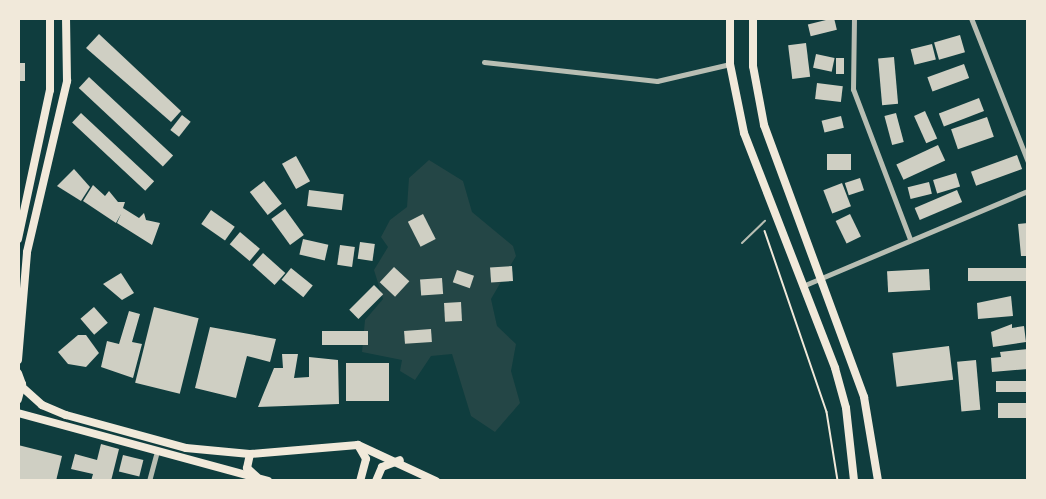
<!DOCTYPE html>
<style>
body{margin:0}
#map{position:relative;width:1046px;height:499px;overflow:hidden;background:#0f3d3e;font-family:"Alegreya Sans",sans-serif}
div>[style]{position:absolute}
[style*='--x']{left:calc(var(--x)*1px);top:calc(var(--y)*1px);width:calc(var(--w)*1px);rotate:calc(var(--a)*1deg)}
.green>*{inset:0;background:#244646}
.building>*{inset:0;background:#cfcfc3;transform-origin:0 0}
.path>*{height:1.5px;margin:-0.75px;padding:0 0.75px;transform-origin:0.75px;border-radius:0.75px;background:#f1e9da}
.service>*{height:2px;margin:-1px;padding:0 1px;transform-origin:1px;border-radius:1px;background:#b8beb3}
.minor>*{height:5px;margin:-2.5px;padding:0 2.5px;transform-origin:2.5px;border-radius:2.5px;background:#b8beb3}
.trunk>*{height:8px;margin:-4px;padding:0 4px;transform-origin:4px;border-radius:4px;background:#f1e9da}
span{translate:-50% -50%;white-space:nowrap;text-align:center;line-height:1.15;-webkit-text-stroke:4.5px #f1e9da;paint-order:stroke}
.frame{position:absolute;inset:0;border:20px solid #f1e9da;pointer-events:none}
</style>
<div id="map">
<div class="green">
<div style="clip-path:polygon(429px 160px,463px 181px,472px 212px,513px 246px,516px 256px,491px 299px,497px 326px,516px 344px,511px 371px,520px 403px,495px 432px,471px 416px,452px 354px,431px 356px,415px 380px,400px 371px,402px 360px,362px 352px,365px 320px,383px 299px,374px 270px,388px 247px,381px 237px,390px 220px,407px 207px,409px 178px)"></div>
</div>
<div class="building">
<div style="left:834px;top:18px;width:12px;height:27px;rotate:76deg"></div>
<div style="clip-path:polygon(99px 34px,181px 111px,171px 122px,86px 48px)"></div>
<div style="left:960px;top:35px;width:18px;height:27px;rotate:74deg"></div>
<div style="left:806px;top:43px;width:34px;height:18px;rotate:83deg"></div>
<div style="left:932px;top:44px;width:16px;height:22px;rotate:76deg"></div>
<div style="left:816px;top:54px;width:19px;height:14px;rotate:12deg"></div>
<div style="left:894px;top:57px;width:47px;height:16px;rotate:85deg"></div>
<div style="left:836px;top:58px;width:8px;height:16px"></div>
<div style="left:19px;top:63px;width:6px;height:18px"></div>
<div style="left:964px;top:64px;width:15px;height:39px;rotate:70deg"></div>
<div style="left:89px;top:77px;width:115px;height:15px;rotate:43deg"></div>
<div style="left:817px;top:83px;width:26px;height:16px;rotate:7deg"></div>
<div style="left:979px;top:98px;width:14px;height:43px;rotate:69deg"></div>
<div style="left:925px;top:111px;width:30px;height:12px;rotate:66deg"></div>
<div style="left:81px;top:113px;width:100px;height:13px;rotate:43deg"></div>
<div style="left:896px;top:113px;width:30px;height:12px;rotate:75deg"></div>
<div style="left:182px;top:115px;width:11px;height:19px;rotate:38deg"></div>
<div style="left:841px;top:116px;width:12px;height:20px;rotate:76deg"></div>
<div style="left:987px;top:117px;width:21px;height:38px;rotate:71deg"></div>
<div style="left:938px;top:145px;width:17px;height:46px;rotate:65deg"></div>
<div style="left:827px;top:154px;width:24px;height:16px"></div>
<div style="left:1017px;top:155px;width:15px;height:49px;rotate:70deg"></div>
<div style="left:296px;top:156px;width:29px;height:16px;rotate:61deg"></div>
<div style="clip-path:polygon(74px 169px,90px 187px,81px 201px,57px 186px)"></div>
<div style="left:956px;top:173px;width:14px;height:24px;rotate:73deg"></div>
<div style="left:860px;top:178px;width:13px;height:16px;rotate:72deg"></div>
<div style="left:264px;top:181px;width:29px;height:18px;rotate:52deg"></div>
<div style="left:929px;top:182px;width:12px;height:22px;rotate:76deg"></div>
<div style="left:842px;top:183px;width:25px;height:20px;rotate:69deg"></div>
<div style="clip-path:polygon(93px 185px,105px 196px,109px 191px,118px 202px,125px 202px,123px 208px,139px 218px,144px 213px,146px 220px,160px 223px,152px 245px,117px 223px,121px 214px,116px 223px,83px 201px)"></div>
<div style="left:309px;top:190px;width:35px;height:16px;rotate:7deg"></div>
<div style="left:957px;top:190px;width:13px;height:46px;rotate:67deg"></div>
<div style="left:285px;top:209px;width:32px;height:17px;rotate:54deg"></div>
<div style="left:211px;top:210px;width:29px;height:17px;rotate:35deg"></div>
<div style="left:423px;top:214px;width:28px;height:17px;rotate:63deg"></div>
<div style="left:850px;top:214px;width:25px;height:16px;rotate:64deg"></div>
<div style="clip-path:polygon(1028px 223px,1028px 256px,1021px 256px,1018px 224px)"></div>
<div style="left:240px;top:232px;width:26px;height:16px;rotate:40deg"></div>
<div style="left:303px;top:239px;width:26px;height:16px;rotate:13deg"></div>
<div style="left:360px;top:242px;width:15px;height:17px;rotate:8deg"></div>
<div style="left:340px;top:245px;width:15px;height:20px;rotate:8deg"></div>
<div style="left:263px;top:253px;width:30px;height:16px;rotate:42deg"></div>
<div style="left:512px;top:266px;width:15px;height:22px;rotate:86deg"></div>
<div style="left:394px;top:267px;width:21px;height:21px;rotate:43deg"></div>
<div style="left:291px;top:268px;width:28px;height:15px;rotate:39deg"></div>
<div style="left:1028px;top:268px;width:13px;height:60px;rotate:90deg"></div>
<div style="left:929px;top:269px;width:21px;height:42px;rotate:87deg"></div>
<div style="left:457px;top:270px;width:18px;height:13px;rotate:19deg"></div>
<div style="clip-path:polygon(121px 273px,134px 293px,122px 300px,103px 284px)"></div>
<div style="left:442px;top:278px;width:16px;height:22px;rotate:86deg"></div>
<div style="left:374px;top:285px;width:13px;height:35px;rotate:45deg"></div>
<div style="clip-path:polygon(1011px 296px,1013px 316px,978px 319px,977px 303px)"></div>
<div style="left:461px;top:302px;width:19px;height:17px;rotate:87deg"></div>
<div style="left:94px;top:307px;width:21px;height:18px;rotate:49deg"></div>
<div style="left:154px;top:307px;width:46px;height:78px;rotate:14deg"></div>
<div style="clip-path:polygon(129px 311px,140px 314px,132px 342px,142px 344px,133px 378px,101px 367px,107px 341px,119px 344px)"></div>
<div style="clip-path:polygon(1012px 324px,1012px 328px,1024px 326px,1026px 342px,993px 347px,991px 332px)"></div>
<div style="clip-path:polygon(210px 327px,276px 339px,270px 362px,247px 356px,236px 398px,195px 388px)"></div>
<div style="left:431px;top:329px;width:13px;height:27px;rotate:86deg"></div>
<div style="left:322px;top:331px;width:46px;height:14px"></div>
<div style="clip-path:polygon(78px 335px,86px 335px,99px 353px,86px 367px,68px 364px,58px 352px)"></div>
<div style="left:949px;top:346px;width:34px;height:57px;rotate:83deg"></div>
<div style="clip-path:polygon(1028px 349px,1028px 369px,992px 372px,991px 358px,1001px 357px,1000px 352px)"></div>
<div style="clip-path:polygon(282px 354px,298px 354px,294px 378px,309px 377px,309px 357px,338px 360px,339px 404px,258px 407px,274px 368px,283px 368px)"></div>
<div style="left:976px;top:360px;width:50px;height:19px;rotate:85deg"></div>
<div style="left:389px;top:363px;width:38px;height:43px;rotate:90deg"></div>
<div style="left:1028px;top:381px;width:11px;height:32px;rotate:90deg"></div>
<div style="left:1028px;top:403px;width:15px;height:30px;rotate:90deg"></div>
<div style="clip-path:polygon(101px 444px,119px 449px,111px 481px,91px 481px,93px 474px,71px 469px,75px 454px,97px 460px)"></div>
<div style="clip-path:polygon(18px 445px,62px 456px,56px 481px,18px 481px)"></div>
<div style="left:123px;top:455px;width:21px;height:17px;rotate:14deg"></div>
</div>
<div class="path">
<div style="--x:765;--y:231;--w:191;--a:71.1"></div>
<div style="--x:827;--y:412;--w:70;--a:80.9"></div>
</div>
<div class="service">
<div style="--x:742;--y:243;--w:32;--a:-44"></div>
</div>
<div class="minor">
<div style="--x:854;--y:18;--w:71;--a:90.8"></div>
<div style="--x:853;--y:89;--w:160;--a:69.2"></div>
<div style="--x:971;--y:18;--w:155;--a:68.4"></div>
<div style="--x:484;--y:62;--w:174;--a:6.3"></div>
<div style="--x:657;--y:81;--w:75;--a:-13.1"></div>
<div style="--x:805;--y:285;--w:242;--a:-22.9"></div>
<div style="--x:149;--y:481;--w:27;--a:-75"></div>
</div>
<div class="trunk">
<div style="--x:730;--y:18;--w:46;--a:90"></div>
<div style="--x:730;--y:64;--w:70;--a:78.5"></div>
<div style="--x:744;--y:133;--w:252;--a:68.8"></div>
<div style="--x:835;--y:368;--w:41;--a:74.6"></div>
<div style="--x:846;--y:408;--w:73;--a:83.7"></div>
<div style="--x:753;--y:18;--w:48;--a:90"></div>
<div style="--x:753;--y:66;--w:60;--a:79.4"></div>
<div style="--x:764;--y:125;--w:290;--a:69.8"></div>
<div style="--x:864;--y:397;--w:85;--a:80.5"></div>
<div style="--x:18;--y:239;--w:152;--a:-77.9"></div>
<div style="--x:50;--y:90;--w:72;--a:-90"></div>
<div style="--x:18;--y:360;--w:108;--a:-85.2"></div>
<div style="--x:27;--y:252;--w:176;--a:-76.8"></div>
<div style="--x:67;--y:81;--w:63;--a:-90.9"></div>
<div style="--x:18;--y:373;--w:12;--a:70"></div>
<div style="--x:22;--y:384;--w:16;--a:105"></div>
<div style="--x:22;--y:387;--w:27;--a:42"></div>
<div style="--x:42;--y:405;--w:26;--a:23"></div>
<div style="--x:66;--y:415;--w:124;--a:15.4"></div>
<div style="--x:186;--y:448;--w:64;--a:5.4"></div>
<div style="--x:250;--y:454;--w:108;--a:-4.8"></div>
<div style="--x:358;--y:445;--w:86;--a:24.8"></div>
<div style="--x:18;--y:413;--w:259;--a:15.2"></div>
<div style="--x:358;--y:445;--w:16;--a:60"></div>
<div style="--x:366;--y:459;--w:23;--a:105"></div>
<div style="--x:250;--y:454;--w:14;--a:102"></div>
<div style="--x:247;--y:468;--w:13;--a:42"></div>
<div style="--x:376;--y:481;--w:15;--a:-67"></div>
<div style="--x:382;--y:467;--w:19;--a:-21"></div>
</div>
<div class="frame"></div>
</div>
